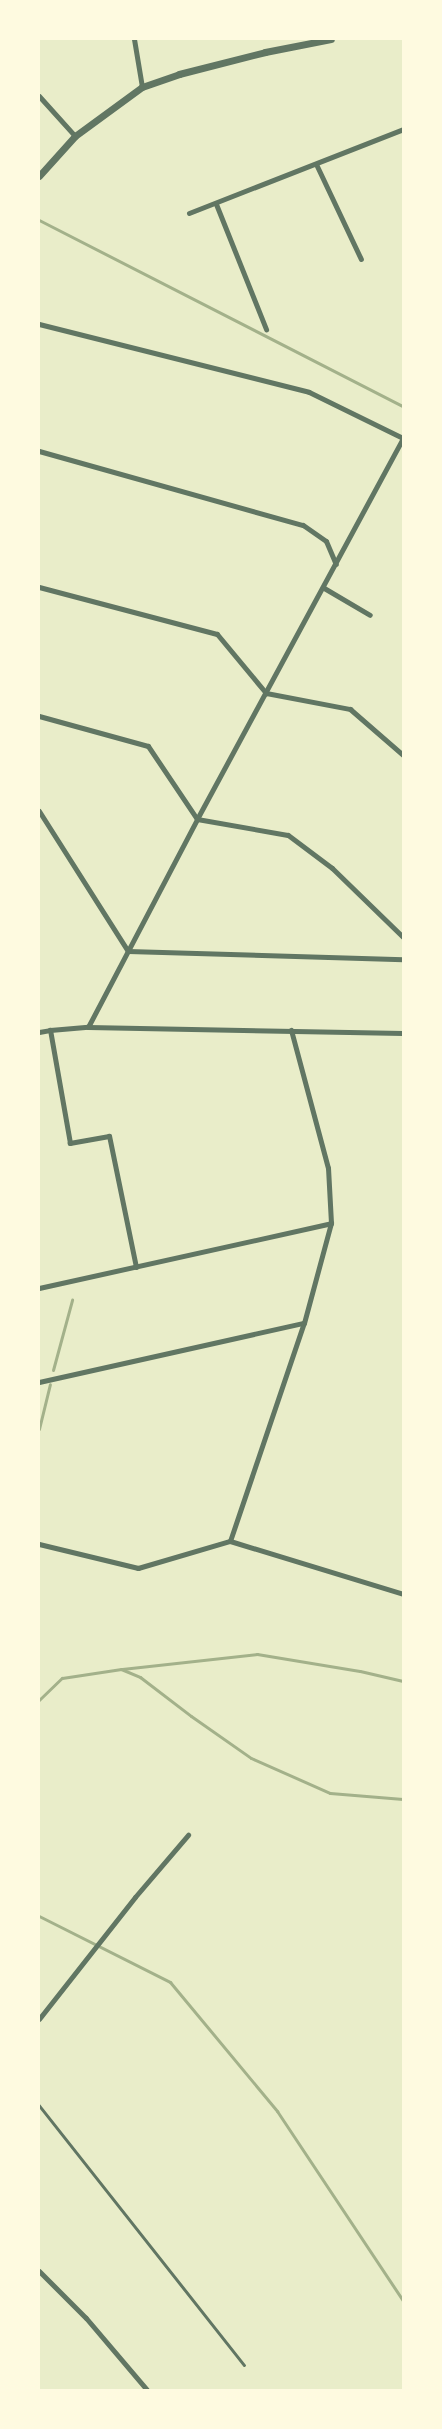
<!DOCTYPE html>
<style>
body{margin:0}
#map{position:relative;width:442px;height:2429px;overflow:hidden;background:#e9edc9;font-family:"IBM Plex Sans",sans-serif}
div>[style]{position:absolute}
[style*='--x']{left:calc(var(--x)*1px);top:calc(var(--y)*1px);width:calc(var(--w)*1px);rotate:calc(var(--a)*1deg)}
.stream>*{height:3px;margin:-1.5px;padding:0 1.5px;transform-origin:1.5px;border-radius:1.5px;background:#a3b18a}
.service>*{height:2.5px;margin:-1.25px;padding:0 1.25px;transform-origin:1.25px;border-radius:1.25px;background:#617663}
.minor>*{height:5px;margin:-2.5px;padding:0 2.5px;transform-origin:2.5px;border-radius:2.5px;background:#617663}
.tertiary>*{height:7px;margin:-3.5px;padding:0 3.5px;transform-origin:3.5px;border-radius:3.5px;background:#617663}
span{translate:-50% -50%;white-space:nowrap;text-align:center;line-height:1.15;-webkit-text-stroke:4px #fefae0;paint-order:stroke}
.frame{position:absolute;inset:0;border:40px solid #fefae0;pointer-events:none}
</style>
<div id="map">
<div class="stream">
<div style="--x:39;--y:220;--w:409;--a:27.1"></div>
<div style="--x:53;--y:1370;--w:73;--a:-74.8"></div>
<div style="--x:39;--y:1429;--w:46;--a:-76.3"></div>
<div style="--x:122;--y:1669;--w:136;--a:-6.3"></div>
<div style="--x:257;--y:1654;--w:104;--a:9.4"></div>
<div style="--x:360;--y:1671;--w:44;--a:13.1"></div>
<div style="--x:39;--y:1700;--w:32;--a:-44"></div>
<div style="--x:62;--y:1678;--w:60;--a:-8.7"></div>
<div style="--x:121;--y:1669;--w:21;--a:23"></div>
<div style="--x:140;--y:1677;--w:64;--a:37.4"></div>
<div style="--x:191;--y:1716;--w:73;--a:35"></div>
<div style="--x:251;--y:1758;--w:86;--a:23.9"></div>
<div style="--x:330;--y:1793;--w:73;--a:4.7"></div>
<div style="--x:39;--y:1916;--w:147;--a:26.7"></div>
<div style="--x:170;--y:1982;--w:168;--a:50.3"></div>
<div style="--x:277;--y:2111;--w:228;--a:56.4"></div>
</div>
<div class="service">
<div style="--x:39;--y:2105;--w:331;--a:51.7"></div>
</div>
<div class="minor">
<div style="--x:134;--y:39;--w:49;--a:80.5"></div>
<div style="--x:39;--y:96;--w:54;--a:48"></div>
<div style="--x:316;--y:164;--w:105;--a:64.7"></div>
<div style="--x:216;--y:204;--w:135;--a:68.2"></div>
<div style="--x:189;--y:213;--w:230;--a:-21.4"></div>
<div style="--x:39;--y:324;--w:278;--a:14.1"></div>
<div style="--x:309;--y:392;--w:105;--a:26.1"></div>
<div style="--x:39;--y:451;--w:274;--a:15.7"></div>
<div style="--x:303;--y:525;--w:28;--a:35"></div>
<div style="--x:326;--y:541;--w:25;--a:67"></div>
<div style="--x:39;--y:587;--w:184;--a:14.8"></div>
<div style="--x:217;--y:634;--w:77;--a:50.3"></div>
<div style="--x:266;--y:693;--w:86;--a:10.8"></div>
<div style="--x:350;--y:709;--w:70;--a:41"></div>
<div style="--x:324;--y:588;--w:53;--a:30.4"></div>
<div style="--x:39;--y:716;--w:113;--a:15.4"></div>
<div style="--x:148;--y:746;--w:88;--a:56.1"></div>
<div style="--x:197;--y:819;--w:92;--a:10"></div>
<div style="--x:288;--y:835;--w:55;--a:36.9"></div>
<div style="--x:332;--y:868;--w:99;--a:44.2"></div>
<div style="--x:39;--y:811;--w:166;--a:57.6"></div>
<div style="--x:128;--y:951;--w:275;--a:1.7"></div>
<div style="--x:88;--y:1027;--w:235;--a:-62.3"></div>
<div style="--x:197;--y:819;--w:433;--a:-61.6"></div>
<div style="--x:39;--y:1032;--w:11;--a:-10"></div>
<div style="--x:136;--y:1267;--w:134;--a:-101.6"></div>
<div style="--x:109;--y:1136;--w:40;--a:170"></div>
<div style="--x:70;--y:1143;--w:115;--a:-100"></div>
<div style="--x:50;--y:1030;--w:38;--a:-5"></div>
<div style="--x:88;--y:1027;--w:315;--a:1.1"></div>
<div style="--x:39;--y:1288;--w:299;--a:-12.5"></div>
<div style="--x:39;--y:1382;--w:271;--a:-12.6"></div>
<div style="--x:230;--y:1541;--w:230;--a:-71.3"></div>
<div style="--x:304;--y:1323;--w:104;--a:-74.9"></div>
<div style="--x:331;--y:1223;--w:55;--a:-93.1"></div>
<div style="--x:328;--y:1168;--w:143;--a:-105"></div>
<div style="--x:39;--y:1544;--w:102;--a:13.6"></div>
<div style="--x:138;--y:1568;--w:96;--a:-16.4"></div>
<div style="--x:230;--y:1541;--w:181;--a:17"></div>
<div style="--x:39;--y:2019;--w:155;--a:-51.8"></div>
<div style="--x:135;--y:1897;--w:82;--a:-49.5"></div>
<div style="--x:39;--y:2271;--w:66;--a:45"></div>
<div style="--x:86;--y:2318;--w:94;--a:49.7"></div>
</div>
<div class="tertiary">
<div style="--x:39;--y:176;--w:54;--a:-48"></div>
<div style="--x:75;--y:136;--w:83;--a:-36.2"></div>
<div style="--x:142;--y:87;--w:39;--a:-19"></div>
<div style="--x:179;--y:74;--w:89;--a:-14.3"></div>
<div style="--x:265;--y:52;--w:67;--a:-11.1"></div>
</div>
<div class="frame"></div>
</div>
